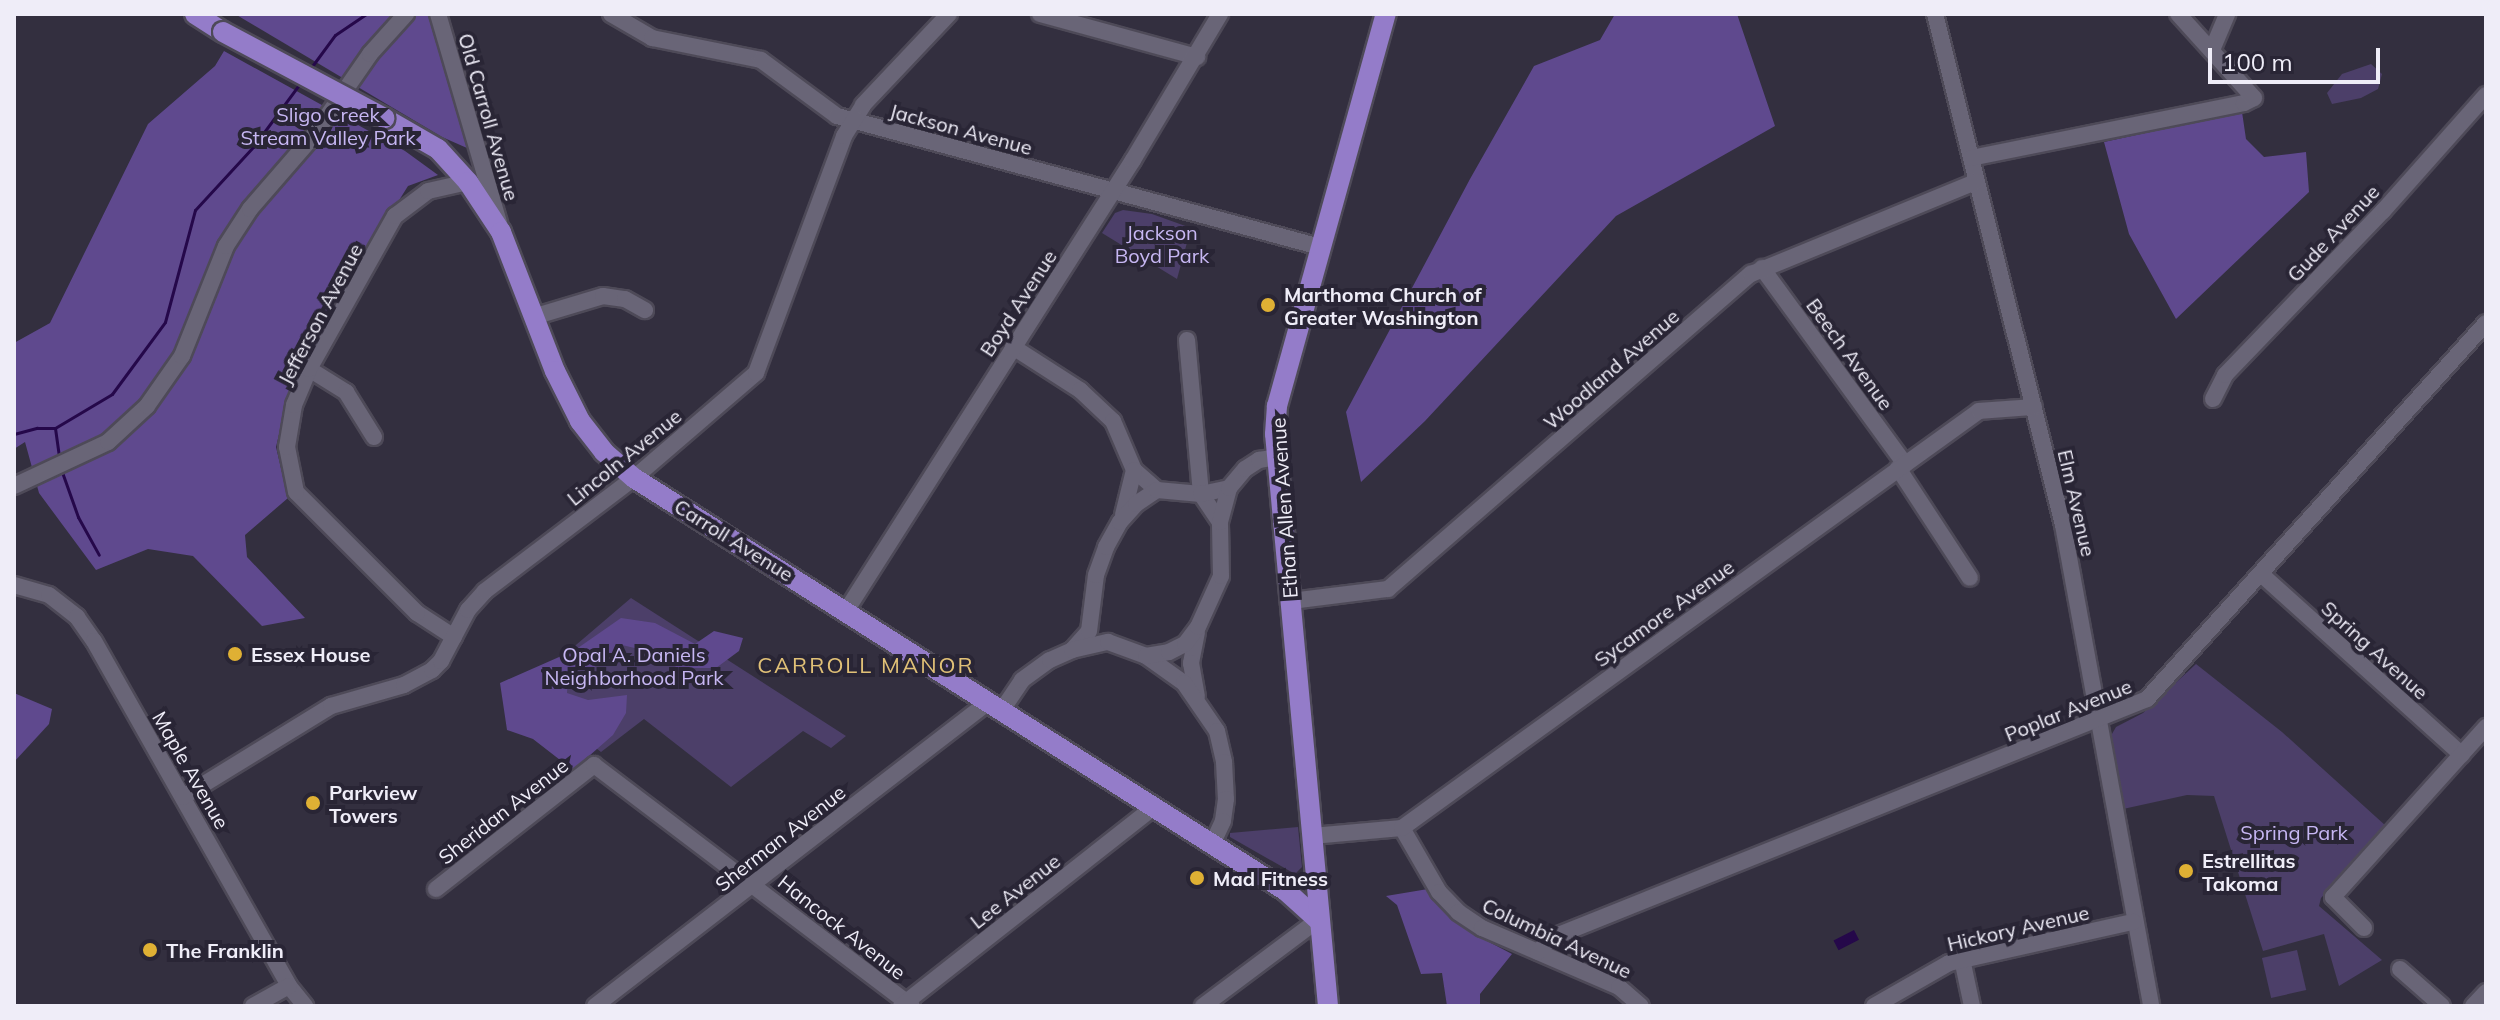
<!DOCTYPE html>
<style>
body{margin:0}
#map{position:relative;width:2500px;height:1020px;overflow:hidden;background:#332f3f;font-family:Mulish,sans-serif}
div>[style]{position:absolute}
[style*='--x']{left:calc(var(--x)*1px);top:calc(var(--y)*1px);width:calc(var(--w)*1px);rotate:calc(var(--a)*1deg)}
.green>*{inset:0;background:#4c3f69;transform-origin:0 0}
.forest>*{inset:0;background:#5f498e}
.water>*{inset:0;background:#25084a;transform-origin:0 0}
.stream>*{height:3px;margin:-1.5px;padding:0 1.5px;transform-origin:1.5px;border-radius:1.5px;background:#25084a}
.roads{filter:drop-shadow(2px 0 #4e4a58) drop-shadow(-2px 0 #4e4a58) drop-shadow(0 2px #4e4a58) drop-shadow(0 -2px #4e4a58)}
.minor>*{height:16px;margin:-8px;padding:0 8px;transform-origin:8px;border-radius:8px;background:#696577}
.major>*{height:20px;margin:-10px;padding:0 10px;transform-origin:10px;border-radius:10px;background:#947cc9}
.bridges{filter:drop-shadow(2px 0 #4e4a58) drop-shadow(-2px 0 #4e4a58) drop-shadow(0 2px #4e4a58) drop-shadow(0 -2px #4e4a58)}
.major-bridge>*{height:20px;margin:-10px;padding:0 10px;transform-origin:10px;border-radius:10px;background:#947cc9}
.dots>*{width:22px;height:22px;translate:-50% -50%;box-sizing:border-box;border:4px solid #292535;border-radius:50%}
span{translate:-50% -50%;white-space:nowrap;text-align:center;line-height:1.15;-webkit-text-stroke:8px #292535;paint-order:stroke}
.park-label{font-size:20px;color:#c7b7f3}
.street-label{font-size:20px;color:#efedf8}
.poi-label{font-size:20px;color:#efedf8;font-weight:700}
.left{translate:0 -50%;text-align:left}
.neighbourhood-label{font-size:22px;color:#e1c177;letter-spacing:2px}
.frame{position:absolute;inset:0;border:16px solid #efedf8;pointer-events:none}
.scale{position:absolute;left:2208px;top:48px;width:172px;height:36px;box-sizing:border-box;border:4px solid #efedf8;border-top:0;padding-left:10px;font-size:24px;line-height:28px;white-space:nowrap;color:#efedf8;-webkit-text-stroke:6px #292535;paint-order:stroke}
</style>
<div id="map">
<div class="green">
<div style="clip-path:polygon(2371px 64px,2382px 74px,2378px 89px,2361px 98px,2332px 104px,2327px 93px,2342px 74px)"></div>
<div style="clip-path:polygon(1123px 210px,1152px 214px,1191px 228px,1177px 279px,1102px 233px,1115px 213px)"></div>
<div style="clip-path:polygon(631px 598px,846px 736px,831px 748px,803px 731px,731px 787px,644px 719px,601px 752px,522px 691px)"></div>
<div style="clip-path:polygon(2196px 664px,2282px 732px,2386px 826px,2321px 898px,2319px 906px,2382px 960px,2339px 986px,2324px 934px,2263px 951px,2214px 796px,2187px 795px,2123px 809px,2109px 739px,2116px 727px,2143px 713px)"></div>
<div style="clip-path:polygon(1298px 827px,1302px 867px,1295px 874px,1230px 837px,1230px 833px)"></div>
<div style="left:2297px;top:950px;width:41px;height:36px;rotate:77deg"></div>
</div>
<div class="forest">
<div style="clip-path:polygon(235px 14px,431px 14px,467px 148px,442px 137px)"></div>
<div style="clip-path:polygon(1615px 14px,1737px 14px,1775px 126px,1616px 216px,1425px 421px,1361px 482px,1346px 412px,1470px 179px,1534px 66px,1600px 40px)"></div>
<div style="clip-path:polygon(224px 51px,405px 151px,438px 175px,408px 186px,351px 277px,288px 397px,276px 447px,288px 498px,245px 535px,247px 557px,305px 618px,262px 626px,193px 556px,148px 549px,96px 570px,39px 493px,25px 442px,14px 449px,14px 343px,50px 323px,148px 124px,215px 66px)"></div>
<div style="clip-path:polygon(2242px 112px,2246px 139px,2264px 157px,2306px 152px,2309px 192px,2176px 319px,2129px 234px,2104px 142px)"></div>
<div style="clip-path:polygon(621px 618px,655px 623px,695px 644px,714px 631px,743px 638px,739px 651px,716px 668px,678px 668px,651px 652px,622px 645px,592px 669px,575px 668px,568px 678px,567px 693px,588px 700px,627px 695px,626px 713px,613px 735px,573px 770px,533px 739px,507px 730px,500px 683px,575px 650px)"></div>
<div style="clip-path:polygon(14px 693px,52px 709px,49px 724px,14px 762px)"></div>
<div style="clip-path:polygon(1428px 889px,1470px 932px,1512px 954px,1480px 994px,1480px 1006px,1447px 1006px,1442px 973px,1421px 974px,1397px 905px,1386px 896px)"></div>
</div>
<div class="water">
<div style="left:1854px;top:930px;width:11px;height:23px;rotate:63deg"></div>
</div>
<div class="stream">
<div style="--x:310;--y:69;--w:42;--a:-53.7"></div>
<div style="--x:335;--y:35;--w:37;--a:-34"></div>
<div style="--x:55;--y:428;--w:28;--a:82"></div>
<div style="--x:14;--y:434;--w:24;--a:-15"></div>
<div style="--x:37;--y:428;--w:18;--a:0"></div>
<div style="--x:55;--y:428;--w:66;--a:-30.8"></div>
<div style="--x:112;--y:394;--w:89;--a:-53.6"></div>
<div style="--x:165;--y:322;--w:116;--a:-75"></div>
<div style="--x:195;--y:210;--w:86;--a:-47.4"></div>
<div style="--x:253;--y:147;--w:81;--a:-53.6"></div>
<div style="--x:62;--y:472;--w:48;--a:70.4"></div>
<div style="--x:78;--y:517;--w:43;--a:61.1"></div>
</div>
<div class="roads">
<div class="minor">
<div style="--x:438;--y:14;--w:217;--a:73.7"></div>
<div style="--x:611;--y:14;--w:48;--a:30.3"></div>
<div style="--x:652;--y:38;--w:111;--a:11.4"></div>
<div style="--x:761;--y:60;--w:94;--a:36.4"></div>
<div style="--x:837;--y:116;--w:500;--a:15.17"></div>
<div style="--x:1040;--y:14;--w:163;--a:15.3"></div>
<div style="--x:1935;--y:14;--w:527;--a:75.94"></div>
<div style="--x:2063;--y:525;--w:489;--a:79.6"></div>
<div style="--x:2212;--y:50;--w:39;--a:-67"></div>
<div style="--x:1971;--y:158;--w:278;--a:-11.4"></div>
<div style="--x:2244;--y:103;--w:11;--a:-27"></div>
<div style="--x:2254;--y:98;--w:113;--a:-132.1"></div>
<div style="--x:1762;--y:268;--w:243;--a:53.9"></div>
<div style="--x:533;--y:317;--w:73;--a:-16.7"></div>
<div style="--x:603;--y:296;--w:22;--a:8"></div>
<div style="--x:625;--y:299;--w:23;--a:29"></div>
<div style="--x:1187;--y:340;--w:155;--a:84.8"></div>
<div style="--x:1201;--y:494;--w:34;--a:56"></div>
<div style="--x:1013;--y:347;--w:80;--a:32.7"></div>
<div style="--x:1080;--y:390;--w:45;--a:43.2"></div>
<div style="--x:1113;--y:421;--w:53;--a:66.8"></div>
<div style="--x:1134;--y:470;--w:30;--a:41"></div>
<div style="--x:309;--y:369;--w:44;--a:31.9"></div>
<div style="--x:346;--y:392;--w:53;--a:58.1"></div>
<div style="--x:2213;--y:399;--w:27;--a:-63"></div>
<div style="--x:2225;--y:375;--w:228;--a:-46.1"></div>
<div style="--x:2383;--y:211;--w:155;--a:-48.4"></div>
<div style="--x:1898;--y:468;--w:131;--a:56.8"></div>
<div style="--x:14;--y:486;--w:104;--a:-25.1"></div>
<div style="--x:108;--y:442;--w:53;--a:-42.7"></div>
<div style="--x:147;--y:406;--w:61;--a:-55"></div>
<div style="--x:182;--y:356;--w:118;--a:-68.2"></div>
<div style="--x:226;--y:246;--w:44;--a:-57"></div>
<div style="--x:250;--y:209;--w:98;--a:-49.1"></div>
<div style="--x:314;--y:135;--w:98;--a:-55.3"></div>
<div style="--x:370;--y:54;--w:54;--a:-48"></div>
<div style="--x:1123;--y:515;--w:46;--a:-76.3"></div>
<div style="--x:2261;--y:574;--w:270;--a:42"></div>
<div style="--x:14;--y:585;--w:36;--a:16"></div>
<div style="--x:49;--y:595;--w:36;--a:38"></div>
<div style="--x:77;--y:617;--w:29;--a:55"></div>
<div style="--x:94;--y:641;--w:396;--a:60.5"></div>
<div style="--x:289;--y:986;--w:26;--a:51"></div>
<div style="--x:1291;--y:601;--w:98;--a:-7.1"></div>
<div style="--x:1388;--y:589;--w:481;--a:-41"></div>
<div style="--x:1751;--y:274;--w:242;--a:-22.3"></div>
<div style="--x:846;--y:611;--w:535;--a:-57.53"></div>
<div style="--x:1133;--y:160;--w:170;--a:-59.2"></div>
<div style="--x:1197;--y:632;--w:32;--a:101"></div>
<div style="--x:1191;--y:663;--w:34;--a:80"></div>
<div style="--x:454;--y:637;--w:44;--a:-147"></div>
<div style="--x:417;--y:613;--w:171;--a:-135"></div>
<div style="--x:296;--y:492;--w:46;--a:-101.3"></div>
<div style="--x:287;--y:447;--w:43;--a:-80.5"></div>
<div style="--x:294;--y:405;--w:39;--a:-67"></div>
<div style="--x:309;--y:369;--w:176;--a:-60.7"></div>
<div style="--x:395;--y:216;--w:41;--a:-37.1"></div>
<div style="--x:428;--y:191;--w:41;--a:-12.7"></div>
<div style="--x:1072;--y:650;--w:25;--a:-48"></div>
<div style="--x:1089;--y:631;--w:56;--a:-82.9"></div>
<div style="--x:1096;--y:575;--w:30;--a:-70"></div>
<div style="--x:1106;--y:547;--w:29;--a:-61"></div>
<div style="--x:1120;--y:522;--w:24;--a:-48"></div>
<div style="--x:1136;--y:504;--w:25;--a:-34"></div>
<div style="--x:1157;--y:490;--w:44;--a:5.2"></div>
<div style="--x:1201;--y:494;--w:29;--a:-12"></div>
<div style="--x:1146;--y:656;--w:47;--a:35.4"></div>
<div style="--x:1184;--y:683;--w:58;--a:55.5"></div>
<div style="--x:1217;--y:731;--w:32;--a:77"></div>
<div style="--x:1224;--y:762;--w:37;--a:87"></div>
<div style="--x:1226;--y:799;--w:22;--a:98"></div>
<div style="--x:1223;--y:821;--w:26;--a:115"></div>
<div style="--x:1002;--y:710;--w:36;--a:-56"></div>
<div style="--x:1022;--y:680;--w:34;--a:-36"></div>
<div style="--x:1050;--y:660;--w:24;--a:-24"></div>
<div style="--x:1072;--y:650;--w:37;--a:-13"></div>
<div style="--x:1108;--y:642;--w:40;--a:20.2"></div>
<div style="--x:1146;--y:656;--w:23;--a:-10"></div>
<div style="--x:1169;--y:652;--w:18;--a:-27"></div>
<div style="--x:1185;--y:644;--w:21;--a:-53"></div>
<div style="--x:1198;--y:627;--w:56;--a:-65.7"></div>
<div style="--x:1221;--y:576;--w:54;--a:-91.1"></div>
<div style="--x:1220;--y:522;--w:35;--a:-75"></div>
<div style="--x:1229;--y:488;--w:25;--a:-50"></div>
<div style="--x:1245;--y:469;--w:17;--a:-33"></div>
<div style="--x:1259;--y:460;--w:18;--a:-9"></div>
<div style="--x:183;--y:797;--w:174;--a:-31.6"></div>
<div style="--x:331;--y:706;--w:76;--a:-16"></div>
<div style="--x:404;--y:685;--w:32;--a:-28"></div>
<div style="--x:432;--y:670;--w:13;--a:-45"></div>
<div style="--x:441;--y:661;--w:58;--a:-62.1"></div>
<div style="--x:468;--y:610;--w:25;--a:-48"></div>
<div style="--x:485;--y:591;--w:187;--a:-37.2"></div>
<div style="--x:634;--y:478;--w:161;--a:-40.7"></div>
<div style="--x:756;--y:373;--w:253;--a:-69.6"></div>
<div style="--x:844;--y:136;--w:36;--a:-58"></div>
<div style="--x:863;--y:105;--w:125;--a:-46.6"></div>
<div style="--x:1402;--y:828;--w:74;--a:60"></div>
<div style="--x:1439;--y:892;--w:28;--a:46"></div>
<div style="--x:1458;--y:912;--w:29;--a:34"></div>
<div style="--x:1482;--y:928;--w:149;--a:23.3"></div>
<div style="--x:1619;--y:987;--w:29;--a:41"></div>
<div style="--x:1312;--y:836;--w:90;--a:-5.1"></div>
<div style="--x:1402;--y:828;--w:712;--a:-35.86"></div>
<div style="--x:1979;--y:411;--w:55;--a:-4.2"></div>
<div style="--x:436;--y:889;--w:201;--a:-38.1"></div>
<div style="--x:594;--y:765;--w:399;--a:37.2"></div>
<div style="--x:2364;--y:928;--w:44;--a:-135"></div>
<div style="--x:2333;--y:897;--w:229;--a:-48"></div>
<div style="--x:1538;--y:952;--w:19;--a:-47"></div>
<div style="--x:1551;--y:938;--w:642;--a:-21.85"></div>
<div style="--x:2147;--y:699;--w:506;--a:-47.96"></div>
<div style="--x:1962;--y:959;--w:48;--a:78"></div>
<div style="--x:2400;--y:969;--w:56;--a:41.4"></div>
<div style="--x:253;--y:1006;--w:41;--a:-29.1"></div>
<div style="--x:595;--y:1006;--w:497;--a:-37.7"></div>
<div style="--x:901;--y:1006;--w:322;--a:-38.2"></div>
<div style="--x:1203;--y:1006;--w:144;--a:-36.8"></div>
<div style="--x:1874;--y:1006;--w:86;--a:-29.8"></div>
<div style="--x:1949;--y:963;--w:189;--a:-12.6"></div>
<div style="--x:2473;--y:1006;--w:19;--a:-47"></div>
</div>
<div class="major">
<div style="--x:195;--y:14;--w:33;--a:33"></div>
<div style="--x:384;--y:118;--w:62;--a:29.9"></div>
<div style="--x:438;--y:149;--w:45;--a:47.7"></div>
<div style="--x:468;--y:182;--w:60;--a:56.6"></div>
<div style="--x:501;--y:232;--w:149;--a:68.8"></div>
<div style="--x:555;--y:371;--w:56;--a:63.4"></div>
<div style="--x:580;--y:421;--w:39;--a:52"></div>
<div style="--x:604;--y:452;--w:40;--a:41"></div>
<div style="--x:634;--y:478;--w:772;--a:32.35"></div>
<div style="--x:1286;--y:891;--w:43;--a:42.2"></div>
<div style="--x:1328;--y:1006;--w:574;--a:-95.29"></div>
<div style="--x:1275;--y:434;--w:28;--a:-86"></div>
<div style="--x:1277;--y:406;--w:407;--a:-74.5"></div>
</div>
</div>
<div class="bridges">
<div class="major-bridge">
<div style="--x:223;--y:32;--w:183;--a:28.1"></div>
</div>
</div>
<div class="dots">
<div style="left:1268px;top:305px;background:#dfb034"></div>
<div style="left:235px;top:654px;background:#dfb034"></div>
<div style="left:313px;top:803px;background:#dfb034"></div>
<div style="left:2186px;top:871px;background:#dfb034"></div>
<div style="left:1197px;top:878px;background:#dfb034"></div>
<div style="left:150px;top:950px;background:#dfb034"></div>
</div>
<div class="park-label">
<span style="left:328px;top:126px">Sligo Creek<br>Stream Valley Park</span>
<span style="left:1162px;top:244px">Jackson<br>Boyd Park</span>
<span style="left:634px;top:666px">Opal A. Daniels<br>Neighborhood Park</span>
<span style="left:2294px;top:832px">Spring Park</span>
</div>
<div class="street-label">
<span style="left:489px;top:117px;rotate:74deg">Old Carroll Avenue</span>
<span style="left:961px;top:129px;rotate:15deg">Jackson Avenue</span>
<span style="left:2333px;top:233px;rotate:-47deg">Gude Avenue</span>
<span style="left:1018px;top:303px;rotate:-57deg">Boyd Avenue</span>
<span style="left:320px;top:314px;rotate:-62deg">Jefferson Avenue</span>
<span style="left:1850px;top:354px;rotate:54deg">Beech Avenue</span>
<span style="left:1611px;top:369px;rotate:-41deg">Woodland Avenue</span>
<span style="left:624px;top:457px;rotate:-39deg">Lincoln Avenue</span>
<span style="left:2077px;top:503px;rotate:77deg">Elm Avenue</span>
<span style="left:1284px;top:508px;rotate:-94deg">Ethan Allen Avenue</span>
<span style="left:734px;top:540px;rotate:32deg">Carroll Avenue</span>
<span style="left:1664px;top:613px;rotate:-36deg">Sycamore Avenue</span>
<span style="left:2375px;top:650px;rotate:42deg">Spring Avenue</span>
<span style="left:2068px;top:710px;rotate:-22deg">Poplar Avenue</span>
<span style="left:191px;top:770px;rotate:60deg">Maple Avenue</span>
<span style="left:503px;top:811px;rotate:-38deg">Sheridan Avenue</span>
<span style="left:780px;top:838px;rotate:-38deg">Sherman Avenue</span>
<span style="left:1015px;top:891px;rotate:-38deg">Lee Avenue</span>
<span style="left:842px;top:927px;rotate:38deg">Hancock Avenue</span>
<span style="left:2018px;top:928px;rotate:-13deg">Hickory Avenue</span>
<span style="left:1557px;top:938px;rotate:25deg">Columbia Avenue</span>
</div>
<div class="poi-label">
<span class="left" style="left:1284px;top:306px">Marthoma Church of<br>Greater Washington</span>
<span class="left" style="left:251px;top:654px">Essex House</span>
<span class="left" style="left:329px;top:804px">Parkview<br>Towers</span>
<span class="left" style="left:2202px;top:872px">Estrellitas<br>Takoma</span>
<span class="left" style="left:1213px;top:878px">Mad Fitness</span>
<span class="left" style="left:166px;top:950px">The Franklin</span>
</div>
<div class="neighbourhood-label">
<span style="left:866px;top:666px">CARROLL MANOR</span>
</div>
<div class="frame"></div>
<div class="scale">100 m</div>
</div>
